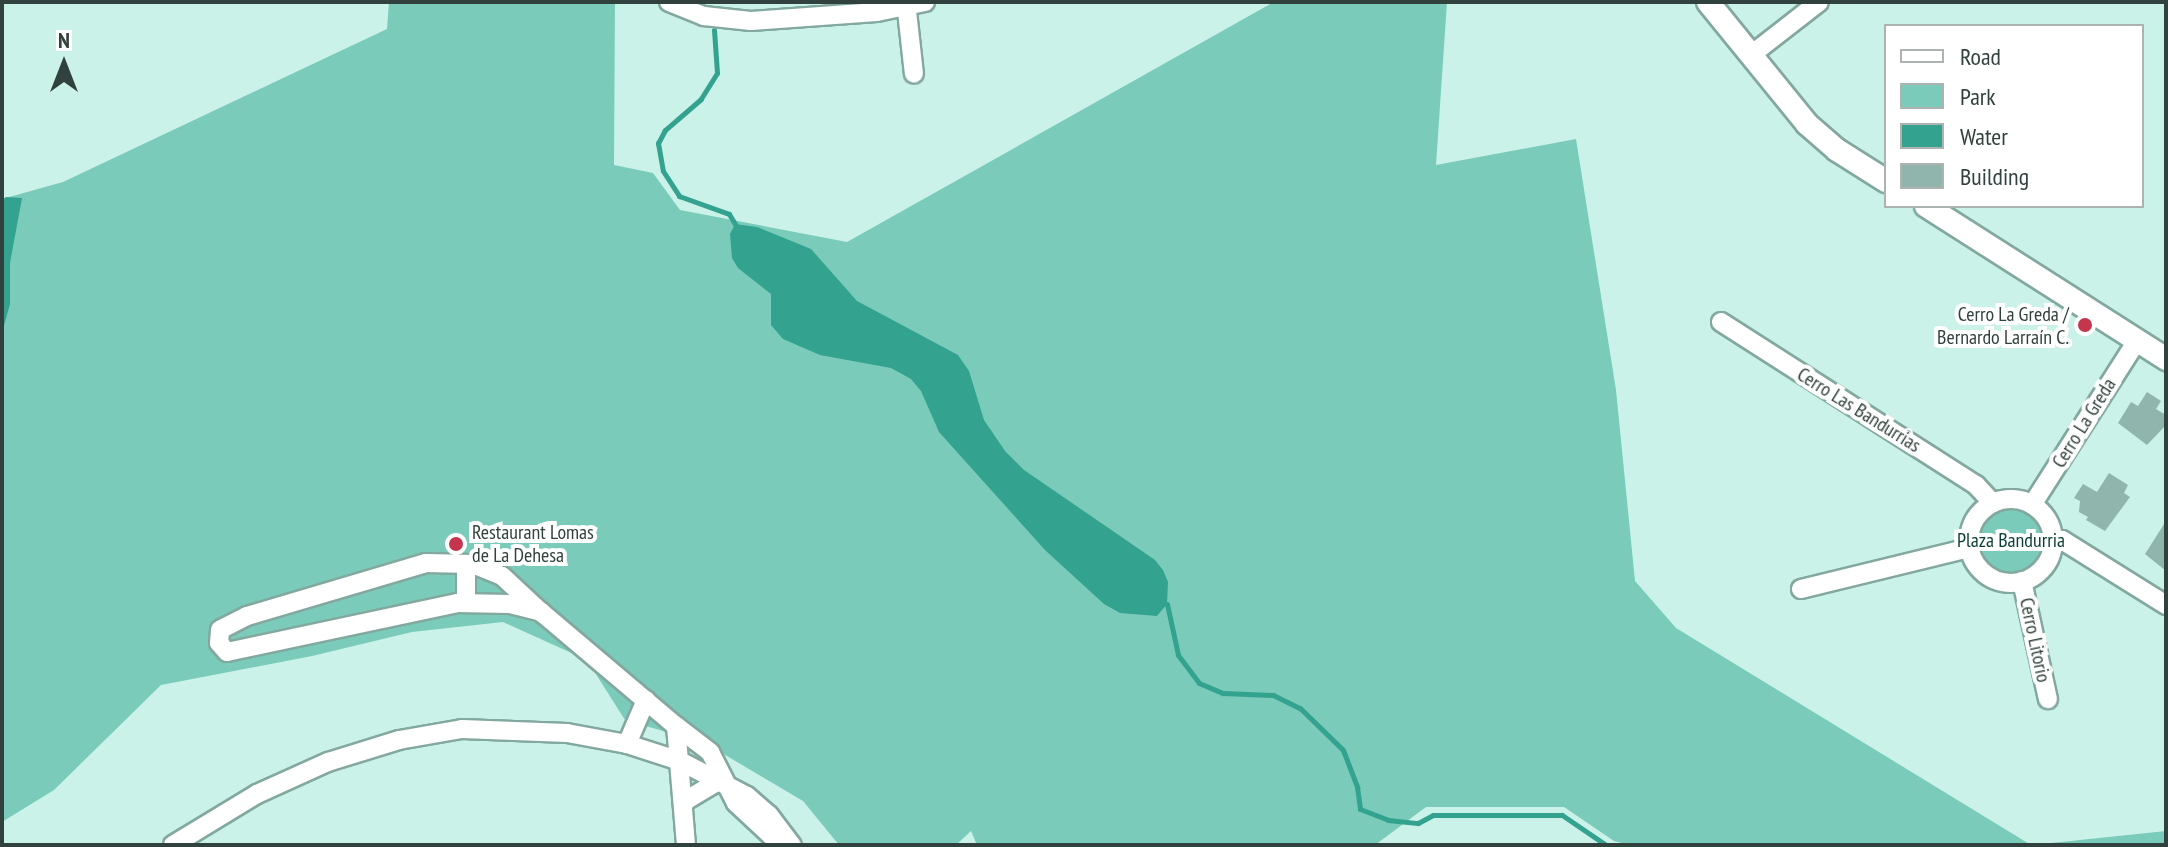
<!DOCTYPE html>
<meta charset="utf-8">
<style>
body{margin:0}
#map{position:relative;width:2168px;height:847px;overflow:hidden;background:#cbf2e9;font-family:"PT Sans Narrow",sans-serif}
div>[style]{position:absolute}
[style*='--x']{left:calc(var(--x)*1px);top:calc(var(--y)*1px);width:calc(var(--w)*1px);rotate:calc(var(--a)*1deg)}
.green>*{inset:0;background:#7acbba}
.round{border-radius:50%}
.water>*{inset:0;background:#33a28f}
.stream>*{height:5px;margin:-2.5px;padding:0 2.5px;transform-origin:2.5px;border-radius:2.5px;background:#33a28f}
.building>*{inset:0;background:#8fb5ac}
.roads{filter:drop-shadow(2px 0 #83a89f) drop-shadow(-2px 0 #83a89f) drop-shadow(0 2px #83a89f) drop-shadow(0 -2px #83a89f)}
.minor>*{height:18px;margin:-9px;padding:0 9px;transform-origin:9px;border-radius:9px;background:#fff}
.minor>.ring{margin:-9px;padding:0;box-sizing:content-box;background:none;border:18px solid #fff;border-radius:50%}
.major>*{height:22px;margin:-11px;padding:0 11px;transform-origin:11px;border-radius:11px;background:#fff}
.dots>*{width:22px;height:22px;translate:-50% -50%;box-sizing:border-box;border:4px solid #fff;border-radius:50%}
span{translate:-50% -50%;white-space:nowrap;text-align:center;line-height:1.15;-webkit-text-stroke:8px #fff;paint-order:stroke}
.poi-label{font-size:20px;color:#31413d}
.right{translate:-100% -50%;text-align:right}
.left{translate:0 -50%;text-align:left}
.street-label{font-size:20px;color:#31413d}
.park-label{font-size:20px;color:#0b3d34}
.frame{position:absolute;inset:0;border:4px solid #31413d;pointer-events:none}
.legend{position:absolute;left:1884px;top:24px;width:260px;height:184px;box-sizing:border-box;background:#fff;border:2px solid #adb3b1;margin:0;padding:10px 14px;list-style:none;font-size:24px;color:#31413d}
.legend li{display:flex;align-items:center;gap:16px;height:40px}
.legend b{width:40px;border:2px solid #adb3b1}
.north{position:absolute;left:24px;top:24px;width:80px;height:80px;-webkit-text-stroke:6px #fff;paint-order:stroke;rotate:0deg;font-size:22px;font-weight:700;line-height:32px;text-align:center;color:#31413d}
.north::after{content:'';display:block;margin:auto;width:28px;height:36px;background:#31413d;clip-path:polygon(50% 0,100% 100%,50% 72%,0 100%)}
</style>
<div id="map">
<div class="green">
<div style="clip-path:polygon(389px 2px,615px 2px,614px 165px,653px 173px,680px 210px,847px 242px,1274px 2px,1447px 2px,1436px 165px,1576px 139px,1616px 390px,1635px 581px,1676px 628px,2031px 845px,2166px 831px,2166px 845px,1629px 845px,1614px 841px,1564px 807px,1426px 807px,1375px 845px,977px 845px,971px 831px,956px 845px,839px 845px,803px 801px,705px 743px,625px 720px,587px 660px,503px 622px,412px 632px,312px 656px,161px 685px,54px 790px,2px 822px,2px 199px,63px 182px,387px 29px)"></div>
<div class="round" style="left:1978px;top:507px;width:66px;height:66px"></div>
</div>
<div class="water">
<div style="clip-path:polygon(6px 197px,22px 198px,10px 263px,10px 304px,2px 333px,2px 200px)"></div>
<div style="clip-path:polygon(735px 224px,757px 227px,811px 249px,857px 301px,958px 355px,969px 371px,984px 420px,1005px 451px,1024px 470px,1155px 560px,1163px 570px,1168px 582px,1167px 604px,1157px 616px,1120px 613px,1104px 604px,1045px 550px,939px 432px,921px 391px,911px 379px,891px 368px,820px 355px,783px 339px,771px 325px,771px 294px,738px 268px,732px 258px,730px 234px)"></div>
</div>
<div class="stream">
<div style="--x:714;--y:30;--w:43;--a:86"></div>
<div style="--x:717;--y:73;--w:31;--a:122"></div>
<div style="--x:701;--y:99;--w:48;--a:139.3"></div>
<div style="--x:665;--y:130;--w:15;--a:118"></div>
<div style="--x:658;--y:143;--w:28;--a:80"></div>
<div style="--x:663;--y:171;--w:30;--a:57"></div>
<div style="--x:679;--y:196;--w:53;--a:19.8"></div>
<div style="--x:729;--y:214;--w:12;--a:59"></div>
<div style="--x:1167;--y:604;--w:52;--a:77.8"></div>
<div style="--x:1178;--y:655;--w:35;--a:53"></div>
<div style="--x:1199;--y:683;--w:26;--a:23"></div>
<div style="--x:1223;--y:693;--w:50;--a:2.3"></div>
<div style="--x:1273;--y:695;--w:30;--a:26"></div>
<div style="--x:1300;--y:708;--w:60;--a:44.3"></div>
<div style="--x:1343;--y:750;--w:40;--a:69"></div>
<div style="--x:1357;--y:787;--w:22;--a:82"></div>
<div style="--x:1360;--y:809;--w:30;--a:21"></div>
<div style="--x:1388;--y:820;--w:30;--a:6"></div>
<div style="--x:1418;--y:823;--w:17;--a:-28"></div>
<div style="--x:1433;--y:815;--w:129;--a:0"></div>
<div style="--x:1562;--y:815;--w:53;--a:34.3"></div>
</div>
<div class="building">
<div style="clip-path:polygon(2147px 392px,2161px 401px,2156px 409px,2166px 415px,2166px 425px,2147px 445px,2118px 423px,2131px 402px,2138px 406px)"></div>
<div style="clip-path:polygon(2109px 473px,2128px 485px,2124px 493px,2130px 497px,2105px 531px,2086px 520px,2088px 517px,2079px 512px,2080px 501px,2074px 498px,2083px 484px,2097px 492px)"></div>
<div style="clip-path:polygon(2166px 521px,2166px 571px,2145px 554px)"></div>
</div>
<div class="roads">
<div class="minor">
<div style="--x:669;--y:2;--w:38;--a:22"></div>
<div style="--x:704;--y:16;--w:47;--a:6.1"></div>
<div style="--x:751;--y:21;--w:126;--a:-4.1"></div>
<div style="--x:877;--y:12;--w:49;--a:-11.8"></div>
<div style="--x:906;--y:2;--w:72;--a:83.7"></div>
<div style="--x:1751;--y:55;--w:86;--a:-37.9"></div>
<div style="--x:1721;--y:322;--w:303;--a:32.6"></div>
<div style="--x:1976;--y:485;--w:25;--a:47"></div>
<div class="ring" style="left:1969px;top:499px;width:66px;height:66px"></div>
<div style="--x:2032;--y:505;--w:195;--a:-57.4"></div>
<div style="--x:2053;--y:539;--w:9;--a:6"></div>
<div style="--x:2062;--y:540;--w:123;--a:32"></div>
<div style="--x:466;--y:564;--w:39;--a:90"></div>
<div style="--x:2022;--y:581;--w:121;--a:77.6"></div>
<div style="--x:1801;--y:589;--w:173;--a:-13.7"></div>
<div style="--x:543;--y:614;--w:56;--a:-137.2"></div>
<div style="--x:502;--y:576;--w:32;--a:-158"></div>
<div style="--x:472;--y:564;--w:46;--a:-178.8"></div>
<div style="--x:426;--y:563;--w:187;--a:163.5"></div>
<div style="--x:247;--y:616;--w:30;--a:153"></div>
<div style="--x:220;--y:630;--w:13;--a:94"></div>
<div style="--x:219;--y:643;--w:12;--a:48"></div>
<div style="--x:227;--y:652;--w:235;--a:-12"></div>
<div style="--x:457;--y:603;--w:53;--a:1.1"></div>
<div style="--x:510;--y:604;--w:32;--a:14"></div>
<div style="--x:541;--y:612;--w:177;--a:40.2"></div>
<div style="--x:676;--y:726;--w:119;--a:85.2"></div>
<div style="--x:676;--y:726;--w:43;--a:37.4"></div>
<div style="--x:710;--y:752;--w:57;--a:63"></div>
<div style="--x:736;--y:803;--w:62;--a:43"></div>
<div style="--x:627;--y:744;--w:48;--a:-66.6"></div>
<div style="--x:683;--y:807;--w:6;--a:-72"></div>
<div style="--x:685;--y:801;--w:37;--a:-31"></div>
<div style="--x:173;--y:845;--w:98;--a:-31.3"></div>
<div style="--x:257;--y:794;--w:78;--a:-24.3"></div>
<div style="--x:328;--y:762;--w:74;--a:-17.2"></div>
<div style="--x:399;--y:740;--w:64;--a:-9.9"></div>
<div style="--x:462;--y:729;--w:105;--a:2.2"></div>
<div style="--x:567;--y:733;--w:61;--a:10.4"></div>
<div style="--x:627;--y:744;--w:56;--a:17.8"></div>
<div style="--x:680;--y:761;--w:76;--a:27.6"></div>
<div style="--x:747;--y:796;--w:29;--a:41"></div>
<div style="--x:769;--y:815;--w:38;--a:53"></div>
</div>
<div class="major">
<div style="--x:1708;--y:2;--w:157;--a:50.9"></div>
<div style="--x:1807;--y:124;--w:40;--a:41"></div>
<div style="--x:1837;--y:150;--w:58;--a:32.3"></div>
<div style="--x:1926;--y:206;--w:285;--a:32.5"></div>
</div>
</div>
<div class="dots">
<div style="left:2085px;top:325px;background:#c5354e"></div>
<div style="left:456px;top:544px;background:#c5354e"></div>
</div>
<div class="poi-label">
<span class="right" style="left:2069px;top:326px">Cerro La Greda /<br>Bernardo Larraín C.</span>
<span class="left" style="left:472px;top:544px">Restaurant Lomas<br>de La Dehesa</span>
</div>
<div class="street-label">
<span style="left:1859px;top:410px;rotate:32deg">Cerro Las Bandurrias</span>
<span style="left:2084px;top:423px;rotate:-58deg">Cerro La Greda</span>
<span style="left:2035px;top:640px;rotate:78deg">Cerro Litorio</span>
</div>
<div class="park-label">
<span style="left:2011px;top:540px">Plaza Bandurria</span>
</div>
<div class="frame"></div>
<ul class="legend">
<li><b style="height:10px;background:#fff"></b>Road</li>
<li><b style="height:22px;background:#7acbba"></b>Park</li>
<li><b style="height:22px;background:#33a28f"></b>Water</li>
<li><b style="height:22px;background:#8fb5ac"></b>Building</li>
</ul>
<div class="north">N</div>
</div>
